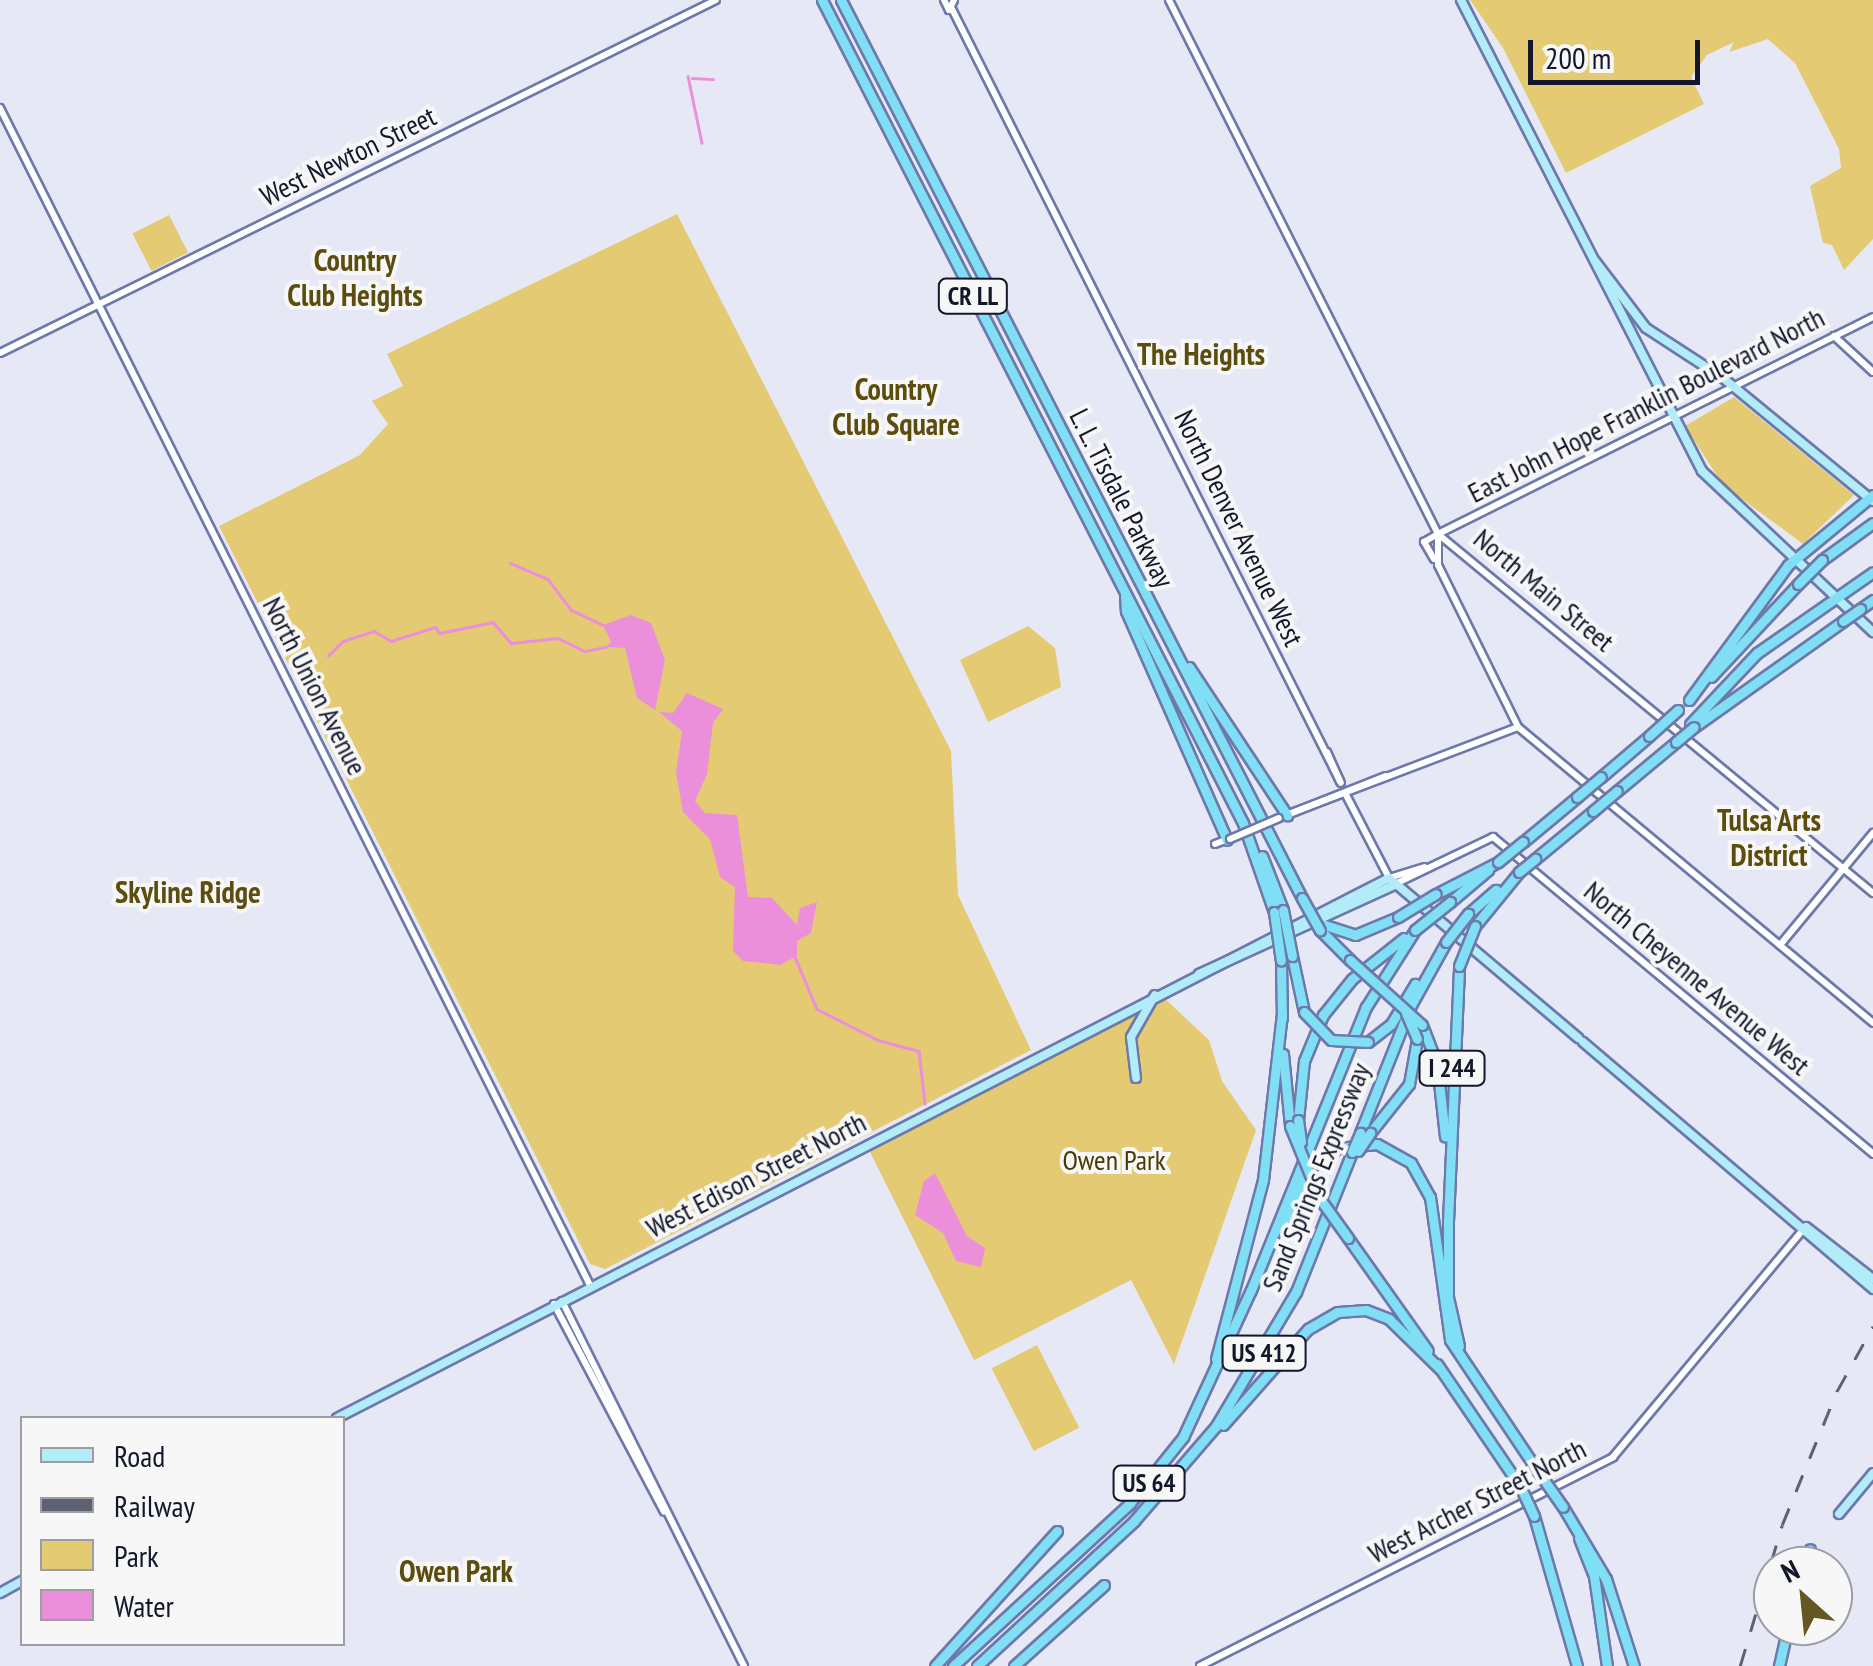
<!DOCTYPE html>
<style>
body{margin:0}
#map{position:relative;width:1873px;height:1666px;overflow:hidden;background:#e6e9f5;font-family:"PT Sans Narrow",sans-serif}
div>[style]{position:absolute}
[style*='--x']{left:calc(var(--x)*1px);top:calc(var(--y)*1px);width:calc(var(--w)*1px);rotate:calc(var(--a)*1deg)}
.green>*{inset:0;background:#e3ca73;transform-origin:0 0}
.water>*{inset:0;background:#ec8fdb}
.stream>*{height:2.5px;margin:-1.25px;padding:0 1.25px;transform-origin:1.25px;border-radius:1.25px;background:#ec8fdb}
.roads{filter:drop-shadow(2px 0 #6d78ab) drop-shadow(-2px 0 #6d78ab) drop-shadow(0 2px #6d78ab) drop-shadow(0 -2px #6d78ab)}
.minor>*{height:6px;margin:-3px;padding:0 3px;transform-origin:3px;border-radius:3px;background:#fff}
.major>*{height:8px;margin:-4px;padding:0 4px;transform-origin:4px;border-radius:4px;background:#b3ecf9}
.highway>*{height:9px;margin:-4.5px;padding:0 4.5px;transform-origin:4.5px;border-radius:4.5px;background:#80dff5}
.rail>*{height:2.5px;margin-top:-1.25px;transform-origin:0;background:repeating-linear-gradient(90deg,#5d6172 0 18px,transparent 0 36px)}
.bridges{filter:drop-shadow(2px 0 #6d78ab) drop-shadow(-2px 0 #6d78ab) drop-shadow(0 2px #6d78ab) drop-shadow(0 -2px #6d78ab)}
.minor-bridge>*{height:6px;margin:-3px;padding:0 3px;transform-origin:3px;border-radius:3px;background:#fff}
.highway-bridge>*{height:9px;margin:-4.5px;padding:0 4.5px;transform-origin:4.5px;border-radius:4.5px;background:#80dff5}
span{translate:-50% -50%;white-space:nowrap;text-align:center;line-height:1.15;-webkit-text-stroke:8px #f7f7f7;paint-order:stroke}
.shield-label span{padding:2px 8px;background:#f7f7f7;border:2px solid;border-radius:8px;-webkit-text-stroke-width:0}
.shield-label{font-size:25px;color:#13172b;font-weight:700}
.street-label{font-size:28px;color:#13172b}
.park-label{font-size:28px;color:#473a02}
.neighbourhood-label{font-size:30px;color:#5c4c0d;font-weight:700}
.legend{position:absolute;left:20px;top:1416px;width:325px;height:230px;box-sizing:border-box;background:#f7f7f7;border:2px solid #9c9da5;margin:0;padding:12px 18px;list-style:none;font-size:30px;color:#13172b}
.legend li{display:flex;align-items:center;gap:20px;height:50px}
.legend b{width:50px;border:2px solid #9c9da5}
.north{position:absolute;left:1753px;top:1546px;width:100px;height:100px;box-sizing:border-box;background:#f7f7f7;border:2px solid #9c9da5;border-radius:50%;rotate:333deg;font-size:28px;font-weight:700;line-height:40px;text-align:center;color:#13172b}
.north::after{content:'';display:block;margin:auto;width:35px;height:45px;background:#655724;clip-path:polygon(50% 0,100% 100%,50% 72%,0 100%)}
.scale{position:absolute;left:1528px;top:40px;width:172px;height:45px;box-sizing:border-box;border:5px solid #13172b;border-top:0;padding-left:12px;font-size:30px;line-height:35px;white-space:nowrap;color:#13172b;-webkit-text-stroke:8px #f7f7f7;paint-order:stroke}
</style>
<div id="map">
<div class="green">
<div style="clip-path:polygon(1470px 0,1873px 0,1873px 239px,1844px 270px,1832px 245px,1823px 243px,1810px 186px,1841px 168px,1839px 149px,1795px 63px,1768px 39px,1729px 52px,1734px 42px,1707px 55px,1691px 77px,1704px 104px,1566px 173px,1503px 48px)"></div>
<div style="clip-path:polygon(677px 214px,951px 751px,958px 895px,1031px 1050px,605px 1269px,590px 1264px,219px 526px,360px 455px,388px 424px,372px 401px,403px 386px,387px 354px)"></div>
<div style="left:169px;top:215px;width:42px;height:41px;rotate:63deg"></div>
<div style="clip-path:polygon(1734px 397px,1854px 495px,1803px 544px,1723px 485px,1685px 426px)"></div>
<div style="clip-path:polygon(1028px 626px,1055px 648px,1061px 687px,988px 722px,960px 660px)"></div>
<div style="clip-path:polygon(1164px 998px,1209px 1040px,1222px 1081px,1256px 1130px,1174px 1364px,1131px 1280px,974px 1360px,869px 1150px,1125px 1018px,1149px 1013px)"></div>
<div style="left:1037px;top:1345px;width:93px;height:51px;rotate:63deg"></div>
</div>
<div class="water">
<div style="clip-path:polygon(631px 615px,651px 623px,665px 660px,655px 710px,637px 698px,625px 648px,606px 647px,611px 642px,603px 625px)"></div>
<div style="clip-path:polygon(687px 693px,723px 709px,713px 723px,707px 774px,695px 801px,705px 813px,737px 815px,748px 897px,772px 898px,797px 925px,800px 908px,817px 902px,811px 933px,797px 941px,797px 956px,780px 965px,743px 961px,733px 951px,735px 887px,720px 877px,710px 839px,683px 812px,676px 773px,682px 731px,659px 712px,673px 713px)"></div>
<div style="clip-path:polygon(935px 1173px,967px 1236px,985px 1248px,981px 1267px,956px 1261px,943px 1233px,915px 1215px,924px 1181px)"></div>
</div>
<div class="stream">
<div style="--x:688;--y:76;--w:68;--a:78.2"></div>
<div style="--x:692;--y:78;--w:21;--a:3"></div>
<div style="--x:510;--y:563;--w:41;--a:22.8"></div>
<div style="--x:548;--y:579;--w:39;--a:53"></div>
<div style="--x:571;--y:610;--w:35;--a:25"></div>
<div style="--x:328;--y:656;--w:21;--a:-45"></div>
<div style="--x:343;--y:641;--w:33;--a:-18"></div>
<div style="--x:374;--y:631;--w:20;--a:30"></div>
<div style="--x:391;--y:641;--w:46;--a:-17.7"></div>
<div style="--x:435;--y:627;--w:8;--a:50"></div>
<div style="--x:440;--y:633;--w:54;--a:-11.7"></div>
<div style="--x:493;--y:622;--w:28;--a:49"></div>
<div style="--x:511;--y:643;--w:47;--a:-6.1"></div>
<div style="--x:558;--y:638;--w:30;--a:26"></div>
<div style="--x:585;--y:651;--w:21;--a:-11"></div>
<div style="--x:298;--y:678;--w:7;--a:-34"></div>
<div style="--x:795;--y:957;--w:56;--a:67.1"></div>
<div style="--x:817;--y:1009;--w:68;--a:26.9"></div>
<div style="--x:878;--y:1040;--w:42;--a:15"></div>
<div style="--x:919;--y:1051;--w:53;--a:83.5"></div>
</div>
<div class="roads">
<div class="minor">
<div style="--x:944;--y:0;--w:11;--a:63"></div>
<div style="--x:949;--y:10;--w:11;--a:-63"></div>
<div style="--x:1169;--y:0;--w:598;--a:63.26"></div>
<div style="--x:1438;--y:534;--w:564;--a:39.53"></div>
<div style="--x:952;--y:9;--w:866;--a:63.32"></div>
<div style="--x:0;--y:108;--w:1317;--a:63.38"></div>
<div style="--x:1834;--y:336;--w:53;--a:42.7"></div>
<div style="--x:0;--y:353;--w:798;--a:-26.24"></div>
<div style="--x:1438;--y:534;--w:31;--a:90"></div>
<div style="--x:1438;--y:565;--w:181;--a:63.7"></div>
<div style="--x:1518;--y:727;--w:462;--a:39.8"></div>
<div style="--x:1434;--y:559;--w:20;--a:-120"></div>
<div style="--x:1424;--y:542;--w:16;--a:-30"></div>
<div style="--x:1438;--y:534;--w:486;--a:-26.5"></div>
<div style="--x:1327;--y:752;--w:32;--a:66"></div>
<div style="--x:1345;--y:793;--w:96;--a:62.6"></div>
<div style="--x:1389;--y:878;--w:37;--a:-17"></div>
<div style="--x:1286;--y:815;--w:248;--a:-20.8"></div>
<div style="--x:1287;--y:815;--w:106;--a:-21.5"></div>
<div style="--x:1215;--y:844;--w:14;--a:-21"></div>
<div style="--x:1395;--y:884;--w:109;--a:-25.6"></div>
<div style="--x:1493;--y:837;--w:495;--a:39.8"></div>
<div style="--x:1780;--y:945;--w:146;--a:-50.3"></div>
<div style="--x:562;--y:1301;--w:408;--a:63.5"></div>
<div style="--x:554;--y:1304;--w:235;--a:62.1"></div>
<div style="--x:1200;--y:1666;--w:463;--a:-26.8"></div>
<div style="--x:1613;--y:1457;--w:300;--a:-50.1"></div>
</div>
<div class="major">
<div style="--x:1461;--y:0;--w:529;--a:62.9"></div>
<div style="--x:1702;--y:471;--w:235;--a:43.3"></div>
<div style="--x:1595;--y:261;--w:84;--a:52.7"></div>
<div style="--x:1646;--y:328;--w:92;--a:33"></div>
<div style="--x:1723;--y:378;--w:194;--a:39.4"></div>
<div style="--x:1199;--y:974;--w:214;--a:-24.5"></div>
<div style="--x:1583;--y:1042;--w:381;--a:40.4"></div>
<div style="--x:1136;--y:1078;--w:41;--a:-97"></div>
<div style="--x:1131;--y:1037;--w:48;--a:-60.3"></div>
<div style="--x:1806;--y:1227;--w:85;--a:37.8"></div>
<div style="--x:337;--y:1418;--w:1182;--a:-27.17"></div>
<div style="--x:1389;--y:878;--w:248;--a:40.2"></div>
<div style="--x:1839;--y:1514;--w:53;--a:-50.3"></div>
<div style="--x:0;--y:1593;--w:25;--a:-29"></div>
</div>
<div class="highway">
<div style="--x:822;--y:0;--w:924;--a:62.91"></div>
<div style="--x:1243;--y:823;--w:94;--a:70.8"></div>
<div style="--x:841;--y:0;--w:1009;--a:62.83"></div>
<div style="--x:1822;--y:560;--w:63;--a:-36"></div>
<div style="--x:1125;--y:594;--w:17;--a:87"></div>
<div style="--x:1126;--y:611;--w:250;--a:66.2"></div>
<div style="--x:1860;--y:609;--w:16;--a:-35"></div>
<div style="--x:1189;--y:667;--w:178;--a:56.5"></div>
<div style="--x:1711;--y:677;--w:127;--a:-46.9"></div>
<div style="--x:1689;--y:700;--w:167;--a:-53.7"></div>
<div style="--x:1788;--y:565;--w:110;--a:-39.5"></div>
<div style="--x:1690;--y:724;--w:98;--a:-46.7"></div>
<div style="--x:1757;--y:653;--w:141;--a:-34.9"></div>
<div style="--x:1694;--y:727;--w:183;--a:-35.4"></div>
<div style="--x:1601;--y:777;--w:63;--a:-40.5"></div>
<div style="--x:1617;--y:791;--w:77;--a:-39.7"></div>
<div style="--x:1523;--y:842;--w:70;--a:-39.8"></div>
<div style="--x:1262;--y:856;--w:58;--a:68.7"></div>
<div style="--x:1535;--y:859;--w:75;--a:-39.6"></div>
<div style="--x:1436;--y:894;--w:70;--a:-27.3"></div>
<div style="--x:1450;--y:902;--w:50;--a:-40.1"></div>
<div style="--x:1468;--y:914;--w:37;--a:-41"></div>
<div style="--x:1325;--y:925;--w:32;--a:18"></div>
<div style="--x:1355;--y:935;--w:47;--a:-22.7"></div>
<div style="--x:1475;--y:926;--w:70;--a:-50.8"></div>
<div style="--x:1320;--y:930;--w:42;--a:45"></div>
<div style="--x:1292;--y:956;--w:57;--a:77.9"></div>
<div style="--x:1281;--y:961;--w:57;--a:89"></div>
<div style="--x:1422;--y:1025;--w:42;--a:69"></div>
<div style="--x:1437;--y:1064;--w:73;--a:83.7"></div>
<div style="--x:1368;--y:1042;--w:29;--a:-38"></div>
<div style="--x:1391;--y:1024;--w:47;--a:-59"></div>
<div style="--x:1283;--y:1054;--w:72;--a:84.4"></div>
<div style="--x:1298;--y:1120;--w:59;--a:-84.2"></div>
<div style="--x:1304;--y:1061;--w:50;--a:-67.6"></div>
<div style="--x:1323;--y:1015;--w:46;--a:-51.1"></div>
<div style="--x:1352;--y:979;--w:66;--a:-38.3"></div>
<div style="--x:1360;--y:1133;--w:138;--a:-68.3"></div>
<div style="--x:1411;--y:1005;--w:72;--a:-60.9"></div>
<div style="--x:1370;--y:1133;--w:63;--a:-51.5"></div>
<div style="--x:1409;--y:1084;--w:46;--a:-79.9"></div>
<div style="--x:1282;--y:1224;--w:65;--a:-62.7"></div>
<div style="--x:1312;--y:1166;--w:32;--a:-35"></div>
<div style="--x:1338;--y:1148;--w:39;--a:-6"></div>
<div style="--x:1377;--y:1144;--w:39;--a:29"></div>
<div style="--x:1411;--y:1163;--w:39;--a:61"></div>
<div style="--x:1430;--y:1197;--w:144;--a:82"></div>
<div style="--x:1450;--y:1340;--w:156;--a:56.2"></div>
<div style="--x:1348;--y:1238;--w:138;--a:54.7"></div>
<div style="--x:1459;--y:1346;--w:50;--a:-102.7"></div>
<div style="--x:1448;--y:1297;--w:76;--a:-90"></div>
<div style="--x:1448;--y:1221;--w:255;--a:-87.5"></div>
<div style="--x:1216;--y:1359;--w:185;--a:-75.3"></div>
<div style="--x:1263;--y:1180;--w:167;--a:-83.5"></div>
<div style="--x:1437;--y:1364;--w:148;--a:55.8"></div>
<div style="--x:1223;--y:1425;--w:128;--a:-48.5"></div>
<div style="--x:1308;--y:1329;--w:34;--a:-30"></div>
<div style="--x:1338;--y:1312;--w:28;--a:-4"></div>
<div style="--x:1366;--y:1310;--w:25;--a:21"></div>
<div style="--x:1389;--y:1319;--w:71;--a:44.4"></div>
<div style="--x:1563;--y:1507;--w:84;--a:59.2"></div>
<div style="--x:1606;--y:1579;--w:91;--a:72.2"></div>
<div style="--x:1534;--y:1516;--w:156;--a:74"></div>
<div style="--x:1579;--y:1538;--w:41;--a:68.5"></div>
<div style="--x:1594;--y:1576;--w:91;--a:81.8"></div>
<div style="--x:1801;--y:1566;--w:19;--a:-62"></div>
<div style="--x:935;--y:1666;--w:182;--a:-47.9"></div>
<div style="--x:953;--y:1666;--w:241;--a:-42.6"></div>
<div style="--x:1130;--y:1503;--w:85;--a:-51.2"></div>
<div style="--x:1183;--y:1437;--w:162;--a:-65.2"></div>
<div style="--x:1251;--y:1290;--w:305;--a:-67.9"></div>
<div style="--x:1366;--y:1007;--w:91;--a:-57.5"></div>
<div style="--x:977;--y:1666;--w:214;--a:-42.7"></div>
<div style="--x:1134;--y:1521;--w:125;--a:-49.2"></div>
<div style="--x:1216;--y:1426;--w:156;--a:-59.2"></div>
<div style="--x:1296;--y:1292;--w:151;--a:-68.2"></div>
<div style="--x:1014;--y:1666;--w:121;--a:-42"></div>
<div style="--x:1779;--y:1666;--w:41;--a:-77.3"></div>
</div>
</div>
<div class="rail">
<div style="--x:1740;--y:1666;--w:147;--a:-73.4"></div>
<div style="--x:1782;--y:1525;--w:145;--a:-67.7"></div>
<div style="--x:1837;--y:1391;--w:74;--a:-61"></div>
</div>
<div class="bridges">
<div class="minor-bridge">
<div style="--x:1230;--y:839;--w:53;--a:-23.2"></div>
</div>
<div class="highway-bridge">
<div style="--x:1798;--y:584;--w:34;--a:-45"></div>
<div style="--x:1843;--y:621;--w:21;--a:-35"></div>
<div style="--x:1649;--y:736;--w:39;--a:-42"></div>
<div style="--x:1676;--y:742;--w:23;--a:-40"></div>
<div style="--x:1577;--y:797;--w:31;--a:-40"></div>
<div style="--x:1593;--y:811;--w:31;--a:-40"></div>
<div style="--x:1498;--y:862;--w:32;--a:-39"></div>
<div style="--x:1519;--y:872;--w:21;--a:-39"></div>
<div style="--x:1302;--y:898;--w:37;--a:61"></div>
<div style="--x:1283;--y:910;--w:47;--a:78.9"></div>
<div style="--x:1274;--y:912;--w:49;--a:81.9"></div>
<div style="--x:1398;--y:917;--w:44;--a:-31.2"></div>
<div style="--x:1415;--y:930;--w:45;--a:-38.7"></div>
<div style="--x:1446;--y:942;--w:36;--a:-52"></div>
<div style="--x:1350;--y:960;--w:97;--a:42.1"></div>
<div style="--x:1459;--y:966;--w:43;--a:-68.2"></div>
<div style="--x:1304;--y:1012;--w:39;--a:46"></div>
<div style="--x:1331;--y:1040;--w:37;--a:3"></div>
<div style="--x:1406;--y:1013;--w:28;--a:67"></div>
<div style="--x:1298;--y:1120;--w:22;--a:82"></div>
<div style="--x:1290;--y:1126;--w:79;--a:67.7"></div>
<div style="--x:1320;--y:1199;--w:48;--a:54.3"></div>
<div style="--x:1358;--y:1151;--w:22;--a:-56"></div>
<div style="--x:1352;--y:1152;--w:21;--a:-67"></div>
<div style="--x:1537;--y:1470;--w:45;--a:54.9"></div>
<div style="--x:1520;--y:1486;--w:33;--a:65"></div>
</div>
</div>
<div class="shield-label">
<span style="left:973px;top:296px">CR LL</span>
<span style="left:1452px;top:1068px">I 244</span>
<span style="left:1264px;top:1353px">US 412</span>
<span style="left:1149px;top:1483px">US 64</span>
</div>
<div class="street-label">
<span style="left:348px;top:156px;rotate:-26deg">West Newton Street</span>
<span style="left:1646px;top:405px;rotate:-27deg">East John Hope Franklin Boulevard North</span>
<span style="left:1122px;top:498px;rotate:63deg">L. L. Tisdale Parkway</span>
<span style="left:1239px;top:528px;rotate:64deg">North Denver Avenue West</span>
<span style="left:1544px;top:590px;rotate:40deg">North Main Street</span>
<span style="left:315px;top:686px;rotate:63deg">North Union Avenue</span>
<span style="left:1697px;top:978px;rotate:40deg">North Cheyenne Avenue West</span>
<span style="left:756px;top:1175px;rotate:-27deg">West Edison Street North</span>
<span style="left:1316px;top:1177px;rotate:-68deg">Sand Springs Expressway</span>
<span style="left:1477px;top:1501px;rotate:-27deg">West Archer Street North</span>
</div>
<div class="park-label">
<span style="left:1114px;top:1160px">Owen Park</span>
</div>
<div class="neighbourhood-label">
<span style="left:355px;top:277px">Country<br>Club Heights</span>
<span style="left:1201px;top:354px">The Heights</span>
<span style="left:896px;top:406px">Country<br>Club Square</span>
<span style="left:1769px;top:837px">Tulsa Arts<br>District</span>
<span style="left:188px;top:892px">Skyline Ridge</span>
<span style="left:456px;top:1571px">Owen Park</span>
</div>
<ul class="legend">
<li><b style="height:12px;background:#b3ecf9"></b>Road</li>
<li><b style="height:12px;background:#5d6172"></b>Railway</li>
<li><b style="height:28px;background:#e3ca73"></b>Park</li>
<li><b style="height:28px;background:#ec8fdb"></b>Water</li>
</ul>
<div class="north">N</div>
<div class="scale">200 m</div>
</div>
